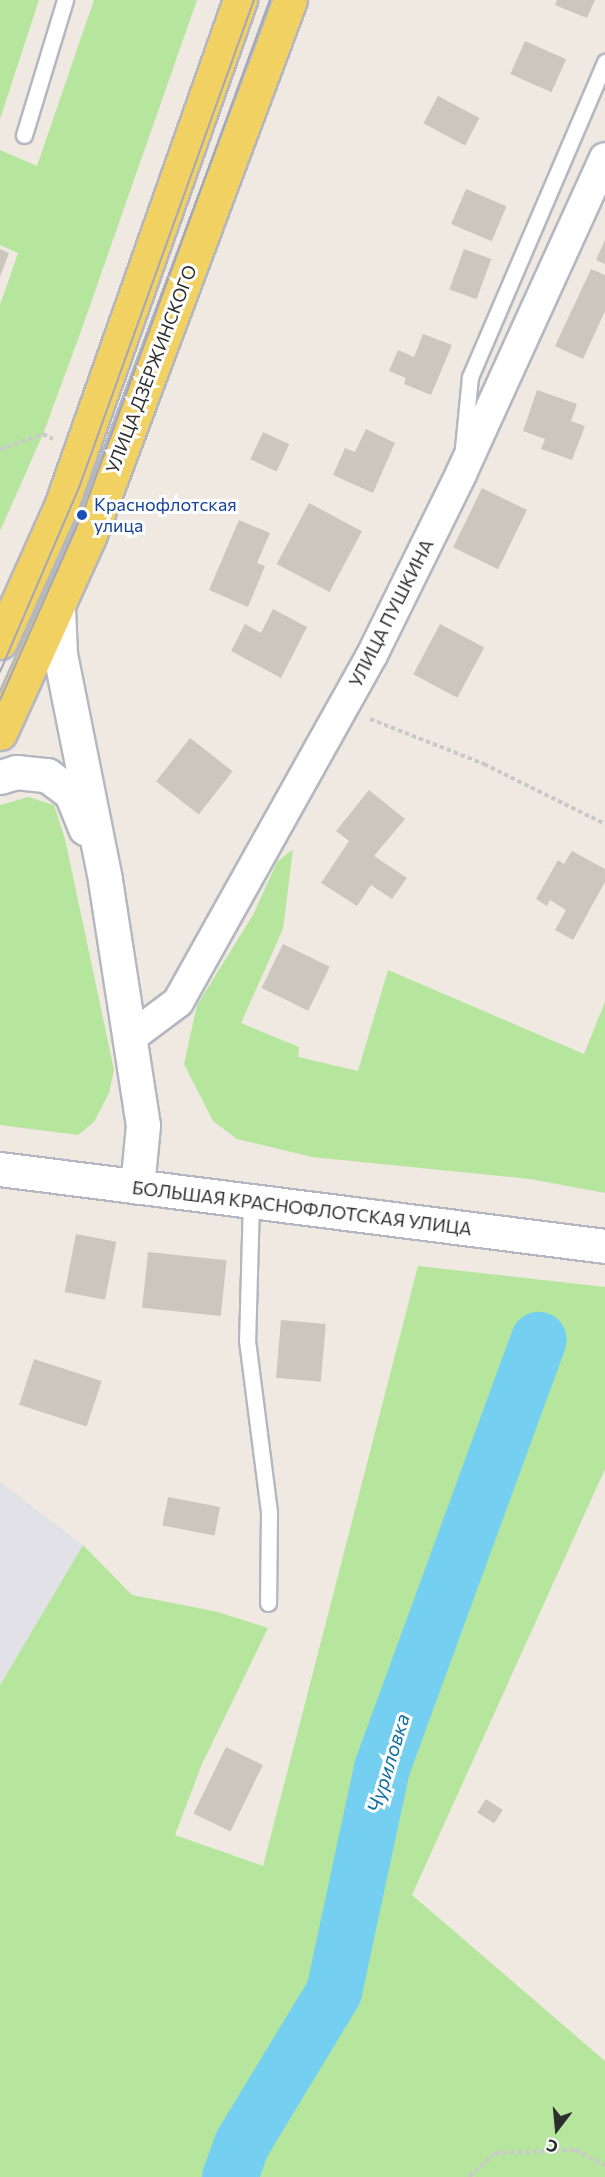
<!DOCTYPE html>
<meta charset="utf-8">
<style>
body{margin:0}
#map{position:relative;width:605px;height:2177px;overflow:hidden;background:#efe9e1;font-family:Commissioner,sans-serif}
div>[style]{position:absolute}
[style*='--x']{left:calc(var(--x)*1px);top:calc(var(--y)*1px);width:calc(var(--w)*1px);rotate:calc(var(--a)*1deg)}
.industrial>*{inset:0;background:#e3e1e8}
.green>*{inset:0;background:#b6e59e}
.river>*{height:56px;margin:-28px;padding:0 28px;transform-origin:28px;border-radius:28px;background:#75cff0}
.building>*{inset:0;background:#cbc7bf;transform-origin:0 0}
.path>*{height:4px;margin-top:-2px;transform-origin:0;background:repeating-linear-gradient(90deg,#c9c9c9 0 4.5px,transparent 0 7.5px)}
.roads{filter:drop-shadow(2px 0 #b4b7c1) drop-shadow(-2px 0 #b4b7c1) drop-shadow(0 2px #b4b7c1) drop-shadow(0 -2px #b4b7c1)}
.lane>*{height:15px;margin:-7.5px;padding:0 7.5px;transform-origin:7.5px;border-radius:7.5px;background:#fff}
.street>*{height:30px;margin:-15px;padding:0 15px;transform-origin:15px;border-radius:15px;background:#fff}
.secondary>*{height:33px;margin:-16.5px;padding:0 16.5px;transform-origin:16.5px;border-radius:16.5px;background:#fff}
.primary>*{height:33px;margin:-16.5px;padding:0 16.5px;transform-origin:16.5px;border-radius:16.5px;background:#f2d163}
.tram>*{height:1.5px;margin:-0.75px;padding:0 0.75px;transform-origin:0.75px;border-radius:0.75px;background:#a3a6b8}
.dots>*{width:16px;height:16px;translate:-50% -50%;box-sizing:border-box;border:3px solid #fff;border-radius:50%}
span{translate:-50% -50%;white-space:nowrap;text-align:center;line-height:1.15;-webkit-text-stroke:6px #fff;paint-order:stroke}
.street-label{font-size:18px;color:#2e2e2e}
.transit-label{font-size:18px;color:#164399}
.left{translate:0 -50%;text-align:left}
.water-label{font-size:20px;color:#0d6fa3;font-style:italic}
.north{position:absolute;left:527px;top:2099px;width:60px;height:60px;-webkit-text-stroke:4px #fff;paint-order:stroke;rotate:196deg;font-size:16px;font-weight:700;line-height:24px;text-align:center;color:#2e2e2e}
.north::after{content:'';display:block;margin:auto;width:21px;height:27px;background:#2e2e2e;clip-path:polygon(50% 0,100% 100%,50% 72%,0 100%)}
</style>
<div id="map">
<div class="industrial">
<div style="clip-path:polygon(0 1482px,83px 1545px,0 1685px)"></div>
</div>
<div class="green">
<div style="clip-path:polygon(0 0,39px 0,0 119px)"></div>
<div style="clip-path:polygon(94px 0,197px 0,80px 334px,43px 434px,0 531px,0 305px,18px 253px,0 245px,0 150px,37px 166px)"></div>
<div style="clip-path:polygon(28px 797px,54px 805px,65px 839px,114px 1070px,109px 1093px,94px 1122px,78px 1135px,0 1125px,0 805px)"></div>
<div style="clip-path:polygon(293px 849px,283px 929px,241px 1023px,299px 1047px,298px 1057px,358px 1071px,388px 970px,584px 1054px,605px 1002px,605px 1193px,530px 1179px,312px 1157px,237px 1139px,213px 1121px,184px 1064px,197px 1005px,253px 915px,277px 862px)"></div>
<div style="clip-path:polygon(418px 1266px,605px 1287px,605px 1469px,412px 1895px,605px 2061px,605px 2177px,0 2177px,0 1685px,83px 1545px,132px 1595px,218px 1612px,268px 1628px,202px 1764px,175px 1835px,263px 1866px)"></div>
</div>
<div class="river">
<div style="--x:230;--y:2177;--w:35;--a:-70"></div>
<div style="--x:242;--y:2144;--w:178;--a:-58.8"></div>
<div style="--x:334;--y:1992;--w:229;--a:-77.9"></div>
<div style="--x:382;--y:1768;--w:456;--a:-69.9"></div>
</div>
<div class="building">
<div style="clip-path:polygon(557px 0,595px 0,587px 18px,555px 5px)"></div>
<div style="left:525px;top:41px;width:45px;height:36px;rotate:24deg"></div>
<div style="left:438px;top:96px;width:47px;height:31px;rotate:28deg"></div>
<div style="left:466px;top:189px;width:44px;height:38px;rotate:23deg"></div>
<div style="clip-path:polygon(605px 240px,605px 264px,596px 260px)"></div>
<div style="clip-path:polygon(0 249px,9px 253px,0 277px)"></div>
<div style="left:464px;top:249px;width:29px;height:43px;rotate:20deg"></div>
<div style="clip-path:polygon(591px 269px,605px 275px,605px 311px,583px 359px,555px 346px)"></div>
<div style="clip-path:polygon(423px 334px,452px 345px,431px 395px,404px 384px,406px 378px,389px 371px,398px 350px,414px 357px)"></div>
<div style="clip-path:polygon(537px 390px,577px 404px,571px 421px,585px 426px,572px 460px,541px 449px,545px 439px,523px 431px)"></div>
<div style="clip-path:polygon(366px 429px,395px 443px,373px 493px,333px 475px,345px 448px,355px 452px)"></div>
<div style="left:263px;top:432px;width:29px;height:30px;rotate:25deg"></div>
<div style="left:482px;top:488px;width:50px;height:66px;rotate:26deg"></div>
<div style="left:309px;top:503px;width:60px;height:69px;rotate:28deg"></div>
<div style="clip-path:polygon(239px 520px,270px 533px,257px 563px,265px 566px,248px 607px,209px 590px)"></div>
<div style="clip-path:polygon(273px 609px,307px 627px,281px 678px,231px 651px,245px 624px,261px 633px)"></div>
<div style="left:440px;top:624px;width:50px;height:57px;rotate:28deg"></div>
<div style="left:190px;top:738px;width:54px;height:55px;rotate:38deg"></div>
<div style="clip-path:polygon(369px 790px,405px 819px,374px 856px,407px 878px,392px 899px,371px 885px,357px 906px,321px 883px,349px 841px,336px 831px)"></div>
<div style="clip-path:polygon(572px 851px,605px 869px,605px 882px,573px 940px,555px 930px,566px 910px,550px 900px,547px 906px,536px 899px,558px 860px,564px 864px)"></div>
<div style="left:283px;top:944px;width:52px;height:49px;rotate:26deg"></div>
<div style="left:76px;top:1234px;width:41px;height:59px;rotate:11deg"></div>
<div style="left:148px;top:1252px;width:79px;height:56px;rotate:6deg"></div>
<div style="left:281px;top:1320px;width:45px;height:58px;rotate:5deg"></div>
<div style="left:34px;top:1359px;width:71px;height:48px;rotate:18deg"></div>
<div style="left:168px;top:1497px;width:53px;height:29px;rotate:11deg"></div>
<div style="left:226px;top:1747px;width:41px;height:74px;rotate:26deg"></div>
<div style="left:486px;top:1799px;width:20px;height:16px;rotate:33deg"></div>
</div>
<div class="path">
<div style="--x:0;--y:449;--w:46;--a:-19.2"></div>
<div style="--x:43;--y:434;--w:11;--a:27"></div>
<div style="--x:370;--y:719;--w:123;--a:21.5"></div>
<div style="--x:484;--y:764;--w:135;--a:26.4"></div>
<div style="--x:469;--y:2177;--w:35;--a:-43"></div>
<div style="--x:495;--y:2153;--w:80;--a:-2.1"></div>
<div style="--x:575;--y:2150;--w:34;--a:27"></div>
</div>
<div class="roads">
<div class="lane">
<div style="--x:24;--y:135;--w:141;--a:-73.1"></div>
<div style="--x:463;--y:448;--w:71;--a:-84.4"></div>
<div style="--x:470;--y:377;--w:343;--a:-66.8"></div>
<div style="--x:251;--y:1201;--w:139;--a:91.6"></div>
<div style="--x:247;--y:1340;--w:173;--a:82.7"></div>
<div style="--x:269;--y:1512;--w:91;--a:90.6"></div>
</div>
<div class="street">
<div style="--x:130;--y:1038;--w:60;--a:-36.9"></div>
<div style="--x:178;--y:1002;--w:398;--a:-60.8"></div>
<div style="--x:372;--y:655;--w:202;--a:-63.8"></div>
<div style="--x:461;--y:474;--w:347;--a:-65.5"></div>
</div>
<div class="secondary">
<div style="--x:58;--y:608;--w:46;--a:87.5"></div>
<div style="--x:60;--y:654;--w:230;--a:78.7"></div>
<div style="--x:105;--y:880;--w:248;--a:81.2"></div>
<div style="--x:143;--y:1125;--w:62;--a:95.5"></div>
<div style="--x:0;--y:777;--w:17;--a:-17"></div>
<div style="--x:16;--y:772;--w:31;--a:6"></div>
<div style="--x:47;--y:775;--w:30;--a:37"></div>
<div style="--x:71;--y:793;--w:38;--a:68"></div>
<div style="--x:0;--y:1169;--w:610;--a:7.25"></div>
</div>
<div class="primary">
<div style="--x:0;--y:642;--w:149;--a:-65.8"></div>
<div style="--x:61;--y:506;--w:537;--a:-70.52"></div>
<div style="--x:0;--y:733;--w:215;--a:-65.6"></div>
<div style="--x:89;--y:537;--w:573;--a:-69.48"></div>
</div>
</div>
<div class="tram">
<div style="--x:0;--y:672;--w:200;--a:-66.8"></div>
<div style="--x:79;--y:488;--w:518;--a:-70.27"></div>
<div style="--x:0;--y:700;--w:202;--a:-66.1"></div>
<div style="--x:82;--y:515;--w:548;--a:-69.95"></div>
</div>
<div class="dots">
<div style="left:82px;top:515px;background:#1a4fb4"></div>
</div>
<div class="street-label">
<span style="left:151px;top:369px;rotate:-69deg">УЛИЦА ДЗЕРЖИНСКОГО</span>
<span style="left:391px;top:613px;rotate:-63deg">УЛИЦА ПУШКИНА</span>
<span style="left:302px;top:1208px;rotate:7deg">БОЛЬШАЯ КРАСНОФЛОТСКАЯ УЛИЦА</span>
</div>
<div class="transit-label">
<span class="left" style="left:94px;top:515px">Краснофлотская<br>улица</span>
</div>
<div class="water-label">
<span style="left:388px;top:1763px;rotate:-73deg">Чуриловка</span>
</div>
<div class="north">С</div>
</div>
